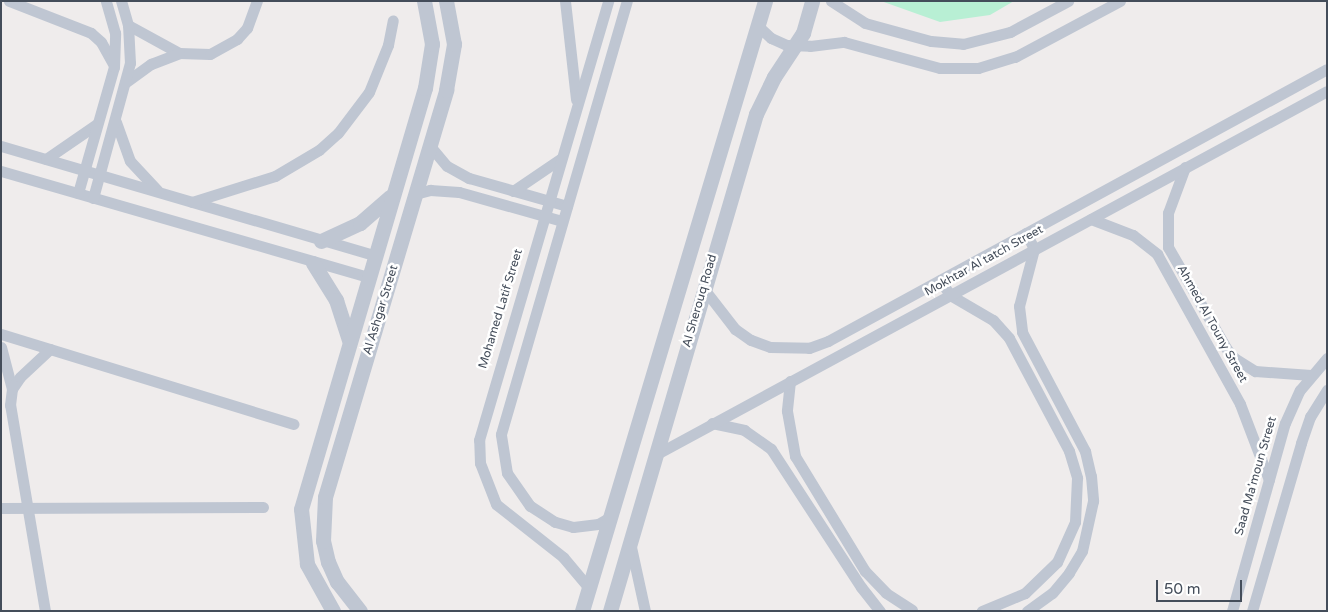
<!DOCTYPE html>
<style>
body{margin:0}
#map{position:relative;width:1328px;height:612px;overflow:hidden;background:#efecec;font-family:"Varela Round",sans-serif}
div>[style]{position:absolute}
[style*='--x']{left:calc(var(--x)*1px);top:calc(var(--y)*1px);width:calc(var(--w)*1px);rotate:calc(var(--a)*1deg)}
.green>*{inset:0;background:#b8efd4}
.minor>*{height:11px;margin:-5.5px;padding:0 5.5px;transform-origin:5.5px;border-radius:5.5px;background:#bfc6d2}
.tertiary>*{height:15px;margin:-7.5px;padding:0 7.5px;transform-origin:7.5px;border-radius:7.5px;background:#bfc6d2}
span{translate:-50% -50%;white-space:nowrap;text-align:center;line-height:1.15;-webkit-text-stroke:5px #fff;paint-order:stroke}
.street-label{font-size:12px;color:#444d5a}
.frame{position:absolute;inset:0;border:2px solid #444d5a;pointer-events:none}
.scale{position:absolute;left:1156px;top:580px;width:86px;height:22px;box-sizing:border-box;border:2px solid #444d5a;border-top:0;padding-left:6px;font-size:15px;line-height:18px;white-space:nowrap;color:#444d5a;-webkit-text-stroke:4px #fff;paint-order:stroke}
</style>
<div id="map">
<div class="green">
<div style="clip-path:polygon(881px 1px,1014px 1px,990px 15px,940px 22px)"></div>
</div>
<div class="minor">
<div style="--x:9;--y:1;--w:88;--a:21.3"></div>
<div style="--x:91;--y:33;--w:13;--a:42"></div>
<div style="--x:101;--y:42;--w:26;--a:61"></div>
<div style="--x:565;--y:1;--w:99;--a:83.6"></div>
<div style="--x:831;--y:1;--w:40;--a:32.9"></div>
<div style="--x:865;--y:23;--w:68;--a:15.3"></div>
<div style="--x:931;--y:41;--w:32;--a:5"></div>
<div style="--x:963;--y:44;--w:49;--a:-14.3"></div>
<div style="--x:1010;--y:32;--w:66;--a:-28.1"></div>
<div style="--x:128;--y:25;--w:58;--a:28.8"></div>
<div style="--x:179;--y:53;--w:31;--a:2"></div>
<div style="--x:210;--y:54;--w:31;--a:-29"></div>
<div style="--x:237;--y:39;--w:15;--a:-48"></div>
<div style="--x:247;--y:28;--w:29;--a:-70"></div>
<div style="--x:758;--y:26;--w:18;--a:43"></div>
<div style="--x:771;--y:38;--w:17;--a:24"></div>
<div style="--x:787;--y:45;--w:23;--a:2"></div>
<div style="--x:810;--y:46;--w:34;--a:-7"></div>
<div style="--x:844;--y:42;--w:99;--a:15.2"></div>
<div style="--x:940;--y:68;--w:38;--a:0"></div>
<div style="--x:978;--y:68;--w:39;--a:-17"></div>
<div style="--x:1015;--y:57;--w:119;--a:-28.1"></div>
<div style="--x:126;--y:82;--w:31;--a:-36"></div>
<div style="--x:151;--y:64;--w:30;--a:-21"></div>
<div style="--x:116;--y:122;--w:41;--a:70.3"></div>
<div style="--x:130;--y:161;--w:40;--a:47"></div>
<div style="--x:1;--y:146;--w:389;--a:16.3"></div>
<div style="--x:430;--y:146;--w:26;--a:50"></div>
<div style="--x:447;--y:166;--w:25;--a:29"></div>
<div style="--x:469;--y:178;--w:102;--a:15.9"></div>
<div style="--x:46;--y:159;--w:62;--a:-34.5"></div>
<div style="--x:1185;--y:167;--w:49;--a:110.3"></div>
<div style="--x:1168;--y:213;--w:34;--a:90"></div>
<div style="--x:1168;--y:247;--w:116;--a:60.1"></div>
<div style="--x:1226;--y:348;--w:13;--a:51"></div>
<div style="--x:1234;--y:358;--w:25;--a:32"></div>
<div style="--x:1255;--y:371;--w:56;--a:4.1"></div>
<div style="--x:1;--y:171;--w:382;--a:16.1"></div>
<div style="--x:513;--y:191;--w:57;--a:-34.2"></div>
<div style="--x:78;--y:193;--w:131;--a:-74.1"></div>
<div style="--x:114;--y:67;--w:34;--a:-88"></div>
<div style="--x:115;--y:33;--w:33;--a:-106"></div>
<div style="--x:415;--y:194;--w:16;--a:-15"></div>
<div style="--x:430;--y:190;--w:29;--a:4"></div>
<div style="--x:459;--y:192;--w:107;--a:15.7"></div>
<div style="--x:93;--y:198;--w:140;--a:-74.7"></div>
<div style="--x:130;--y:63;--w:38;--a:-93"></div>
<div style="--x:128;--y:25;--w:25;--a:-106"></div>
<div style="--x:192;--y:202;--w:87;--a:-17.4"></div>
<div style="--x:275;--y:176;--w:51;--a:-30.6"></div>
<div style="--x:319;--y:150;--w:25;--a:-42"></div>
<div style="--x:338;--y:133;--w:51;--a:-52.9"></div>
<div style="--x:369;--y:92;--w:51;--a:-68"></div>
<div style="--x:388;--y:45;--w:25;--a:-79"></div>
<div style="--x:1091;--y:219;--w:45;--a:20.9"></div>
<div style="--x:1133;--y:235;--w:31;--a:38"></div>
<div style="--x:1157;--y:254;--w:171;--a:61"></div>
<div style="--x:1240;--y:404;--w:81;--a:69.1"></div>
<div style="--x:1026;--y:233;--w:18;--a:63"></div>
<div style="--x:1034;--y:249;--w:59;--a:104.7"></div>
<div style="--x:1019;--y:306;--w:26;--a:83"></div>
<div style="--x:1022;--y:332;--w:135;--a:62.1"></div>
<div style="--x:1085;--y:451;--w:26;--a:77"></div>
<div style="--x:1091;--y:476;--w:25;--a:85"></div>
<div style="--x:1093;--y:501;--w:51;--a:102.4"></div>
<div style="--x:1082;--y:551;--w:26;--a:121"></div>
<div style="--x:1069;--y:573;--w:26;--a:130"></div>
<div style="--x:1052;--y:593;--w:31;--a:144"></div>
<div style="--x:940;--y:280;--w:18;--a:56"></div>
<div style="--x:950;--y:295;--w:50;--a:30.2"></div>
<div style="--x:993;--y:320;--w:24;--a:48"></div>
<div style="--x:1009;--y:338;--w:128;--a:62"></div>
<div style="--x:1069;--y:451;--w:28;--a:73"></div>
<div style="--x:1077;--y:478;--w:44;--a:92.6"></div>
<div style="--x:1075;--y:522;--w:44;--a:114.2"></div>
<div style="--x:1057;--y:562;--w:45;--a:135.9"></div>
<div style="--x:1025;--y:593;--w:47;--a:157.3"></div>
<div style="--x:704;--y:289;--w:51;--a:52.2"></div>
<div style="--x:735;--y:329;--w:19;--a:35"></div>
<div style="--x:751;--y:340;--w:20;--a:20"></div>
<div style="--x:770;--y:347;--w:39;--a:1"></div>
<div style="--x:809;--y:348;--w:20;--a:-20"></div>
<div style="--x:828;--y:341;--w:568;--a:-28.59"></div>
<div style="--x:1;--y:334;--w:306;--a:17.1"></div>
<div style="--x:1;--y:347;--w:43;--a:75.3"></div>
<div style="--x:790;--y:381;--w:30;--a:96"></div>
<div style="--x:787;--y:411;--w:46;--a:79.9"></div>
<div style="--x:795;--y:456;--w:135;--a:58.7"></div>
<div style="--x:865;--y:571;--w:30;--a:46"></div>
<div style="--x:886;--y:593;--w:31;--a:33"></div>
<div style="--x:712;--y:423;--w:33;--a:12"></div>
<div style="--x:744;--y:430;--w:33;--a:35"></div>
<div style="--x:771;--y:449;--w:165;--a:56.9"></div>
<div style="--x:861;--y:587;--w:31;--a:52"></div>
<div style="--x:655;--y:455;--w:764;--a:-28.44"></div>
<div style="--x:1;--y:508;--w:262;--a:-0.2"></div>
<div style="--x:612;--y:516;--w:16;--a:150"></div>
<div style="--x:598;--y:524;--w:25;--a:173"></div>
<div style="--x:573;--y:527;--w:19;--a:-164"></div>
<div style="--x:555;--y:522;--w:30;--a:-147"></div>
<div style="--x:530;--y:506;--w:40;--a:-124.9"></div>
<div style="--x:507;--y:473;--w:39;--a:-99"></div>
<div style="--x:501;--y:434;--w:451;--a:-73.8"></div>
<div style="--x:631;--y:547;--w:66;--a:77.7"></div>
<div style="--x:589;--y:588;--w:40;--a:-130"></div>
<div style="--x:563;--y:557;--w:85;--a:-141.7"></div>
<div style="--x:496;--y:504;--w:44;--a:-111.3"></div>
<div style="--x:480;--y:463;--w:23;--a:-92"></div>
<div style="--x:479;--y:440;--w:458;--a:-73.6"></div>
<div style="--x:45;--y:611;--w:209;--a:-99.6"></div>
<div style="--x:10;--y:405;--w:16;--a:-83"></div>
<div style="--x:12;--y:389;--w:14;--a:-56"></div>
<div style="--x:20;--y:377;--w:41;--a:-43"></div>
<div style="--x:1232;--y:611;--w:195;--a:-74.3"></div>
<div style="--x:1285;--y:423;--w:36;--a:-66"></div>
<div style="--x:1300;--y:390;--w:42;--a:-49.8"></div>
<div style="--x:1252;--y:611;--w:175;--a:-73.7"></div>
<div style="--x:1301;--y:443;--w:28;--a:-71"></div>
<div style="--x:1310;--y:417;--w:32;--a:-58"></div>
</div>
<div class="tertiary">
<div style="--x:321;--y:241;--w:43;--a:-24.8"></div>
<div style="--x:360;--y:223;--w:40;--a:-41"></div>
<div style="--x:313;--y:263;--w:44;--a:58.1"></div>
<div style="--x:336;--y:300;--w:42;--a:72"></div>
<div style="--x:333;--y:611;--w:54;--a:-119"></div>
<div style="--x:307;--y:564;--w:55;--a:-96.2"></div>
<div style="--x:301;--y:509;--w:439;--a:-73.6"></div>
<div style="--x:425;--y:88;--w:45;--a:-81"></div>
<div style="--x:432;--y:44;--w:44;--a:-100.5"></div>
<div style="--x:360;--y:611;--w:37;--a:-128"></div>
<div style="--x:337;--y:582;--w:22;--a:-114"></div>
<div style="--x:328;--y:562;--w:22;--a:-103"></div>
<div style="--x:323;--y:541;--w:44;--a:-87.4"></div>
<div style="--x:325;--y:497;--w:425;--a:-73.4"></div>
<div style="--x:446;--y:90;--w:47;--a:-80.1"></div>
<div style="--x:454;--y:44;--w:44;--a:-100.5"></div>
<div style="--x:582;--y:611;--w:637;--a:-73.3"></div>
<div style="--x:610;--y:611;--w:518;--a:-73.63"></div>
<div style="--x:756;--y:114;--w:41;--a:-64.1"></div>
<div style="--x:774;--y:77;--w:53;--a:-56.6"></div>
<div style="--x:803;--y:33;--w:33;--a:-74"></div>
</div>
<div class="street-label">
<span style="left:984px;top:261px;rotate:-29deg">Mokhtar Al tatch Street</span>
<span style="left:700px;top:301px;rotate:-74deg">Al Sherouq Road</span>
<span style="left:501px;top:309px;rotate:-73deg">Mohamed Latif Street</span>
<span style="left:381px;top:310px;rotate:-73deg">Al Ashgar Street</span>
<span style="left:1212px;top:324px;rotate:61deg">Ahmed Al Touny Street</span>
<span style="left:1256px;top:476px;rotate:-74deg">Saad Ma'moun Street</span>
</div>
<div class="frame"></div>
<div class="scale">50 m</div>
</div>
